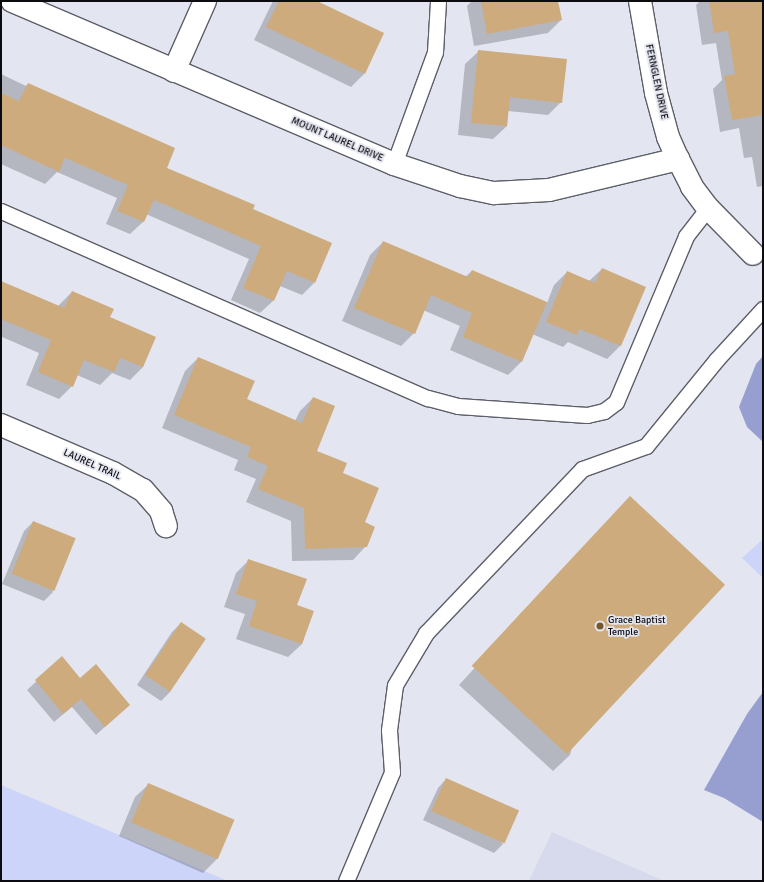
<!DOCTYPE html>
<style>
body{margin:0}
#map{position:relative;width:764px;height:882px;overflow:hidden;background:#e3e5f0;font-family:Signika,sans-serif}
div>[style]{position:absolute}
[style*='--x']{left:calc(var(--x)*1px);top:calc(var(--y)*1px);width:calc(var(--w)*1px);rotate:calc(var(--a)*1deg)}
.built>*{inset:0;background:#d6daec}
.green>*{inset:0;background:#cdd4f9}
.water>*{inset:0;background:#979fd1}
.shadow>*{inset:0;background:#0003}
.building>*{inset:0;background:#cdab7d;transform-origin:0 0}
.roads{filter:drop-shadow(1px 0 #5d5f68) drop-shadow(-1px 0 #5d5f68) drop-shadow(0 1px #5d5f68) drop-shadow(0 -1px #5d5f68)}
.service>*{height:15px;margin:-7.5px;padding:0 7.5px;transform-origin:7.5px;border-radius:7.5px;background:#fff}
.minor>*{height:22px;margin:-11px;padding:0 11px;transform-origin:11px;border-radius:11px;background:#fff}
.dots>*{width:11px;height:11px;translate:-50% -50%;box-sizing:border-box;border:2px solid #e3e5f0;border-radius:50%}
span{translate:-50% -50%;white-space:nowrap;text-align:center;line-height:1.15;-webkit-text-stroke:3.5px #e3e5f0;paint-order:stroke}
.street-label{font-size:10px;color:#0c0c10}
.poi-label{font-size:10px;color:#0c0c10}
.left{translate:0 -50%;text-align:left}
.frame{position:absolute;inset:0;border:2px solid #0c0c10;pointer-events:none}
</style>
<div id="map">
<div class="built">
<div style="clip-path:polygon(552px 832px,664px 881px,529px 881px)"></div>
</div>
<div class="green">
<div style="clip-path:polygon(763px 539px,763px 578px,742px 558px)"></div>
<div style="clip-path:polygon(1px 785px,228px 881px,1px 881px)"></div>
</div>
<div class="water">
<div style="clip-path:polygon(763px 356px,763px 442px,747px 427px,739px 407px,756px 364px)"></div>
<div style="clip-path:polygon(763px 692px,763px 822px,724px 798px,704px 790px,747px 714px)"></div>
</div>
<div class="shadow">
<div style="clip-path:polygon(273px 1px,314px 1px,364px 74px,351px 87px,254px 40px)"></div>
<div style="clip-path:polygon(472px 1px,557px 1px,561px 20px,548px 33px,474px 46px,467px 6px)"></div>
<div style="clip-path:polygon(700px 1px,763px 1px,763px 186px,757px 187px,752px 157px,744px 158px,739px 128px,720px 132px,713px 89px,722px 80px,716px 43px,702px 45px,696px 5px)"></div>
<div style="clip-path:polygon(479px 51px,561px 102px,548px 115px,508px 111px,507px 126px,493px 139px,458px 135px,465px 64px)"></div>
<div style="clip-path:polygon(1px 74px,26px 86px,28px 84px,166px 168px,252px 210px,314px 283px,302px 295px,280px 286px,273px 301px,260px 313px,231px 300px,249px 259px,146px 214px,143px 222px,130px 234px,106px 224px,117px 198px,57px 172px,45px 184px,1px 164px)"></div>
<div style="clip-path:polygon(383px 242px,465px 277px,472px 271px,547px 303px,554px 285px,567px 272px,589px 281px,602px 269px,644px 287px,620px 346px,607px 359px,568px 342px,563px 347px,532px 334px,521px 362px,508px 375px,450px 350px,460px 326px,423px 310px,414px 333px,401px 346px,342px 321px,370px 255px)"></div>
<div style="clip-path:polygon(1px 283px,58px 306px,72px 292px,109px 318px,155px 337px,143px 367px,130px 380px,112px 373px,100px 385px,77px 375px,72px 386px,59px 399px,26px 385px,39px 353px,2px 337px,1px 340px)"></div>
<div style="clip-path:polygon(198px 358px,245px 400px,295px 421px,300px 411px,313px 398px,315px 451px,342px 473px,363px 523px,366px 546px,353px 560px,292px 561px,291px 521px,246px 502px,256px 479px,234px 470px,238px 460px,162px 428px,185px 371px)"></div>
<div style="clip-path:polygon(630px 498px,570px 755px,553px 771px,459px 685px)"></div>
<div style="clip-path:polygon(33px 522px,53px 592px,44px 601px,2px 584px,24px 531px)"></div>
<div style="clip-path:polygon(249px 560px,296px 606px,313px 612px,302px 644px,288px 657px,236px 639px,245px 614px,224px 607px,236px 573px)"></div>
<div style="clip-path:polygon(181px 623px,170px 692px,161px 701px,137px 685px,172px 632px)"></div>
<div style="clip-path:polygon(62px 658px,80px 679px,129px 705px,96px 735px,72px 707px,54px 722px,27px 690px)"></div>
<div style="clip-path:polygon(446px 779px,503px 844px,494px 853px,423px 820px,438px 788px)"></div>
<div style="clip-path:polygon(149px 784px,233px 821px,216px 860px,203px 873px,119px 836px,135px 797px)"></div>
</div>
<div class="building">
<div style="clip-path:polygon(279px 1px,317px 1px,384px 33px,365px 74px,266px 27px)"></div>
<div style="clip-path:polygon(481px 1px,558px 1px,562px 20px,487px 34px)"></div>
<div style="clip-path:polygon(709px 1px,763px 1px,763px 115px,732px 120px,724px 76px,735px 74px,728px 31px,714px 33px)"></div>
<div style="clip-path:polygon(478px 50px,567px 59px,562px 103px,510px 97px,507px 126px,471px 123px)"></div>
<div style="clip-path:polygon(28px 83px,175px 148px,167px 168px,255px 205px,253px 209px,332px 243px,315px 283px,287px 271px,274px 301px,243px 288px,261px 246px,154px 200px,144px 222px,117px 211px,128px 185px,65px 158px,59px 172px,1px 145px,1px 93px,19px 101px)"></div>
<div style="clip-path:polygon(383px 241px,468px 277px,472px 270px,547px 302px,522px 362px,463px 337px,472px 313px,431px 295px,415px 334px,354px 308px)"></div>
<div style="clip-path:polygon(602px 268px,646px 287px,621px 346px,579px 329px,577px 335px,546px 322px,567px 271px,595px 283px)"></div>
<div style="clip-path:polygon(1px 281px,64px 308px,72px 291px,114px 309px,110px 317px,156px 337px,143px 367px,120px 358px,114px 372px,84px 360px,73px 387px,38px 372px,51px 340px,1px 319px)"></div>
<div style="clip-path:polygon(198px 357px,255px 381px,247px 399px,302px 423px,313px 397px,335px 406px,317px 451px,347px 463px,343px 473px,379px 488px,365px 522px,375px 527px,367px 547px,305px 549px,304px 508px,258px 489px,268px 466px,247px 457px,251px 447px,174px 415px)"></div>
<div style="left:630px;top:496px;width:130px;height:232px;rotate:43deg"></div>
<div style="left:33px;top:521px;width:46px;height:57px;rotate:22deg"></div>
<div style="clip-path:polygon(248px 559px,307px 579px,297px 605px,314px 611px,302px 644px,249px 626px,257px 601px,236px 594px)"></div>
<div style="left:181px;top:622px;width:30px;height:64px;rotate:34deg"></div>
<div style="clip-path:polygon(62px 656px,80px 678px,96px 664px,130px 705px,105px 727px,81px 699px,63px 714px,35px 680px)"></div>
<div style="left:446px;top:778px;width:80px;height:36px;rotate:24deg"></div>
<div style="left:148px;top:783px;width:94px;height:43px;rotate:23deg"></div>
</div>
<div class="roads">
<div class="service">
<div style="--x:394;--y:164;--w:119;--a:-69.9"></div>
<div style="--x:435;--y:52;--w:51;--a:-86.6"></div>
<div style="--x:1;--y:211;--w:466;--a:23.7"></div>
<div style="--x:428;--y:398;--w:31;--a:15"></div>
<div style="--x:458;--y:406;--w:129;--a:4"></div>
<div style="--x:587;--y:415;--w:17;--a:-13"></div>
<div style="--x:604;--y:411;--w:15;--a:-37"></div>
<div style="--x:616;--y:402;--w:180;--a:-67.1"></div>
<div style="--x:686;--y:236;--w:36;--a:-52"></div>
<div style="--x:346;--y:881;--w:118;--a:-67.1"></div>
<div style="--x:392;--y:772;--w:42;--a:-94.1"></div>
<div style="--x:389;--y:730;--w:45;--a:-82.4"></div>
<div style="--x:395;--y:685;--w:61;--a:-59.2"></div>
<div style="--x:426;--y:633;--w:226;--a:-46.4"></div>
<div style="--x:582;--y:469;--w:68;--a:-19.8"></div>
<div style="--x:646;--y:446;--w:112;--a:-50.8"></div>
<div style="--x:717;--y:359;--w:68;--a:-47.4"></div>
</div>
<div class="minor">
<div style="--x:12;--y:1;--w:415;--a:23.1"></div>
<div style="--x:394;--y:164;--w:70;--a:18.4"></div>
<div style="--x:460;--y:186;--w:35;--a:12"></div>
<div style="--x:494;--y:193;--w:55;--a:-3.1"></div>
<div style="--x:549;--y:190;--w:133;--a:-13.5"></div>
<div style="--x:640;--y:1;--w:93;--a:80.1"></div>
<div style="--x:656;--y:93;--w:46;--a:74.7"></div>
<div style="--x:668;--y:137;--w:24;--a:66"></div>
<div style="--x:678;--y:159;--w:31;--a:63"></div>
<div style="--x:692;--y:187;--w:26;--a:53"></div>
<div style="--x:708;--y:208;--w:64;--a:45.6"></div>
<div style="--x:174;--y:71;--w:77;--a:-66.1"></div>
<div style="--x:1;--y:425;--w:122;--a:23.2"></div>
<div style="--x:113;--y:473;--w:34;--a:30"></div>
<div style="--x:143;--y:490;--w:28;--a:49"></div>
<div style="--x:161;--y:511;--w:16;--a:72"></div>
</div>
</div>
<div class="dots">
<div style="left:600px;top:626px;background:#76582c"></div>
</div>
<div class="street-label">
<span style="left:656px;top:82px;rotate:78deg">FERNGLEN DRIVE</span>
<span style="left:337px;top:140px;rotate:23deg">MOUNT LAUREL DRIVE</span>
<span style="left:92px;top:465px;rotate:24deg">LAUREL TRAIL</span>
</div>
<div class="poi-label">
<span class="left" style="left:608px;top:626px">Grace Baptist<br>Temple</span>
</div>
<div class="frame"></div>
</div>
